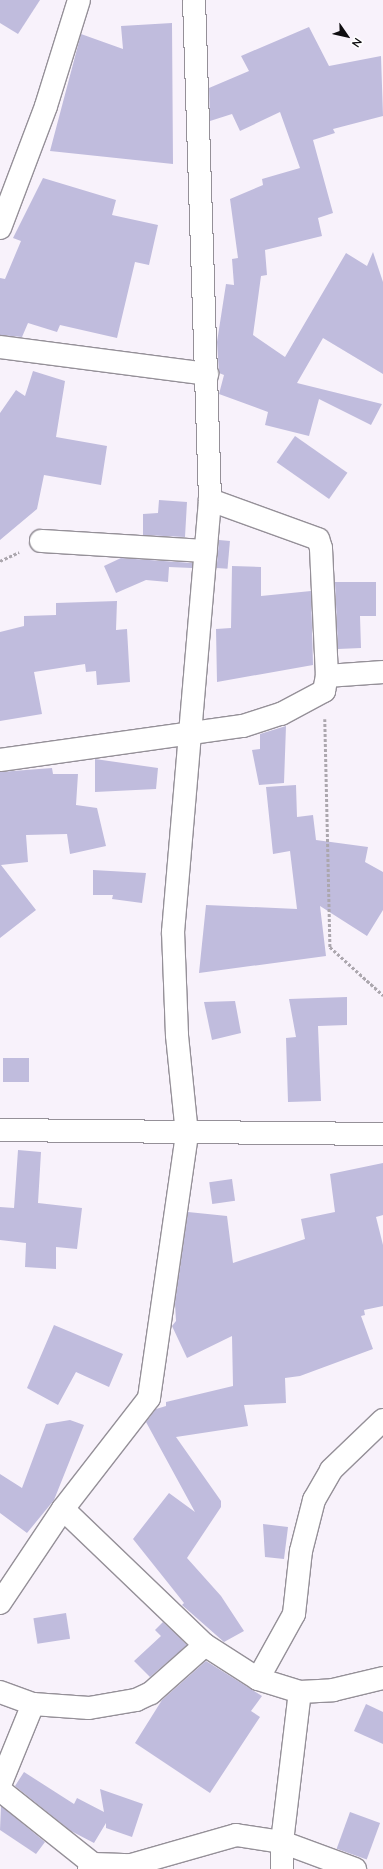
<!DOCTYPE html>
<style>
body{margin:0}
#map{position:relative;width:383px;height:1869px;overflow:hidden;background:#f8f2fb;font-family:Mulish,sans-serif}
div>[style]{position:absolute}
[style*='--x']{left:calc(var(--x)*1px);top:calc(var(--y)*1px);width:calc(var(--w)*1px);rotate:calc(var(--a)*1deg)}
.building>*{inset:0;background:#c0bcdd;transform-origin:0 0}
.path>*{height:2.5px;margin-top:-1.25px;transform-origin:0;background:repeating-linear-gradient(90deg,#aca7ae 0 3px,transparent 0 5px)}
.roads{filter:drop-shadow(1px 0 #959098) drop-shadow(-1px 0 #959098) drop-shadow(0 1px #959098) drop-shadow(0 -1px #959098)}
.street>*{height:22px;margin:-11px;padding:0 11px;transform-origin:11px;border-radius:11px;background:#fff}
span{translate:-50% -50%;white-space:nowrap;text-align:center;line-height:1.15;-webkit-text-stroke:3.5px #fff;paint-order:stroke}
.north{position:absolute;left:327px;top:16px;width:40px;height:40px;-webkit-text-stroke:3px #fff;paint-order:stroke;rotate:124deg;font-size:11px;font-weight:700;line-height:16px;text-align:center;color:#0f0d10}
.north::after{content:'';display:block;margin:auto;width:14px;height:18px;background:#0f0d10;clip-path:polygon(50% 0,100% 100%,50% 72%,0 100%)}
</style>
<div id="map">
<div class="building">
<div style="clip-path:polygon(0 0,40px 0,18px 34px,0 23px)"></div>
<div style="clip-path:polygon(172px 23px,173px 164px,50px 151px,81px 34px,123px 49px,121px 26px)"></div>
<div style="clip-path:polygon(309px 27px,329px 66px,381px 56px,383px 116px,333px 129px,335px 133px,313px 140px,333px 213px,318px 218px,322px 236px,265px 250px,267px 275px,261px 276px,253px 335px,285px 357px,346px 253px,367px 266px,373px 252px,383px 282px,383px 374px,323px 338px,297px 383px,382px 404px,371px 425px,319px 399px,309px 436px,265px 425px,268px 412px,219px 394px,224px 375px,219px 373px,217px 342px,226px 284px,234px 285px,232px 259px,238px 258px,230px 199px,263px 185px,262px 179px,300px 168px,280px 112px,240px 131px,232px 114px,210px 121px,209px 88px,249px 71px,241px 56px)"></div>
<div style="clip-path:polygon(43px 178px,116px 200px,112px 215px,158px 225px,149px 265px,135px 262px,117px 338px,60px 325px,57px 332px,28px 323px,22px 337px,0 335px,0 278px,5px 279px,21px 241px,13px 238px)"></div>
<div style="clip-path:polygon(33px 371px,65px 381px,56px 437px,107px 446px,101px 485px,44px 475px,37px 509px,0 540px,0 413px,16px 390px,25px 396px)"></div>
<div style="left:295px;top:436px;width:64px;height:32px;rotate:35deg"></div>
<div style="clip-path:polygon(159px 500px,187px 502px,185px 537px,143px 535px,143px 514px,158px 513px)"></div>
<div style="left:219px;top:540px;width:11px;height:28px;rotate:5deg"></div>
<div style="clip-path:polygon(121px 558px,192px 563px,192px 568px,169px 567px,168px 582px,146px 580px,116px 593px,104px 566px)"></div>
<div style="clip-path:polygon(232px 566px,261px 567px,261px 596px,311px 591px,313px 665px,217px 682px,216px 629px,231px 628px)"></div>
<div style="clip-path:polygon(335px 582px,376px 582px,376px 616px,360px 616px,361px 648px,338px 649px)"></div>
<div style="clip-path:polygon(117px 601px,116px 630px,127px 629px,130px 682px,97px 685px,96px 671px,86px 672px,85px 664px,34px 672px,42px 714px,0 721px,0 632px,24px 626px,24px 616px,56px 615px,56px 603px)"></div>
<div style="clip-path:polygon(286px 726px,284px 783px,259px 785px,252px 750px,260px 749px,260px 734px)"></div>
<div style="clip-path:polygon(95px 759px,158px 768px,156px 789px,95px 792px)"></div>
<div style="clip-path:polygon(52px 768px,53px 774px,78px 774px,76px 805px,97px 808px,106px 846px,70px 854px,67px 834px,26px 835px,28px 862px,1px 865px,36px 910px,0 938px,0 772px)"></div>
<div style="clip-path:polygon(296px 785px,297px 817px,313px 815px,316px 840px,368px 847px,365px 862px,383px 872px,383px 910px,367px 936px,320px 906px,326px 956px,199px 973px,206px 905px,297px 909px,290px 851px,273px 854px,266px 787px)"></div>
<div style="clip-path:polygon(93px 870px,146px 873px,142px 903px,112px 899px,113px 895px,93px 895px)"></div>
<div style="clip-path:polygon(347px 997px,347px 1025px,318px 1026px,321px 1101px,288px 1102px,286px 1038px,296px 1037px,289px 999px)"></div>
<div style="clip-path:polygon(235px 1001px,241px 1033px,212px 1040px,204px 1002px)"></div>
<div style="left:3px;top:1058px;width:26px;height:24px"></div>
<div style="clip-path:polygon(18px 1150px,41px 1152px,38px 1203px,82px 1208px,77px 1249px,56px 1247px,56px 1269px,25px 1267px,26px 1243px,0 1240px,0 1207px,14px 1208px)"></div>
<div style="clip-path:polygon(383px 1163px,383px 1215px,376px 1217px,383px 1245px,383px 1306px,364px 1310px,365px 1315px,361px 1316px,373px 1349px,300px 1376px,285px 1378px,286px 1403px,244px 1405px,248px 1426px,176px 1437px,221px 1501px,221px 1507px,187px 1558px,221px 1596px,244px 1631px,224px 1642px,182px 1605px,184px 1603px,133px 1539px,169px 1493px,195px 1512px,146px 1422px,156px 1409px,166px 1406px,166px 1402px,233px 1386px,232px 1336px,187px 1358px,172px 1326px,176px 1321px,175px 1303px,188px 1212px,227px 1216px,233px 1263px,305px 1239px,301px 1219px,335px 1212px,330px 1174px)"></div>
<div style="left:232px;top:1179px;width:22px;height:23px;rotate:82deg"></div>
<div style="clip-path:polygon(54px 1325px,123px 1354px,109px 1387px,76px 1372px,58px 1405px,27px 1388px)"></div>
<div style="clip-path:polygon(70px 1420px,84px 1425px,54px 1500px,27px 1533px,0 1513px,0 1474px,22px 1488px,46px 1424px)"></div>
<div style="clip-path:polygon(263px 1524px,288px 1527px,284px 1559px,265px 1557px)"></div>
<div style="left:66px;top:1613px;width:26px;height:33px;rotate:81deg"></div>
<div style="clip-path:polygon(163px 1622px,187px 1645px,150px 1677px,134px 1661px,161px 1636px,155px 1630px)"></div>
<div style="clip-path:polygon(206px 1661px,262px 1696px,251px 1711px,260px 1717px,210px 1793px,135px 1743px,162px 1700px)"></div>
<div style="clip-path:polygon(366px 1704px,383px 1712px,383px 1744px,354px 1731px)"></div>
<div style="clip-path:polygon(24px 1772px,74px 1804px,77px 1798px,104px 1812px,100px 1789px,143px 1804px,132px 1837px,106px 1828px,106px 1823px,94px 1843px,71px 1831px,15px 1786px)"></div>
<div style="clip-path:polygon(1px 1806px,45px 1842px,36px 1854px,0 1830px)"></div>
<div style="left:350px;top:1812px;width:32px;height:39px;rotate:20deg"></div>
</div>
<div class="path">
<div style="--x:0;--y:561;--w:21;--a:-25"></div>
<div style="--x:325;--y:719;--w:228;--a:88.7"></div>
<div style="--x:330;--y:947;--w:72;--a:42.2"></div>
</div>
<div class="roads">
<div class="street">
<div style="--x:0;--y:228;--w:130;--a:-69.3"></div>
<div style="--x:46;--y:106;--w:111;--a:-72.7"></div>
<div style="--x:0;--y:347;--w:209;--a:7.4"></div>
<div style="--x:41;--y:541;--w:165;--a:3.5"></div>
<div style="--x:327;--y:676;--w:56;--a:-4.1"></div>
<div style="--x:0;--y:760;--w:245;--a:-8"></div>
<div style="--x:243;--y:726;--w:40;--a:-18"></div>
<div style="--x:281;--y:714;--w:49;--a:-28.1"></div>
<div style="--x:324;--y:691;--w:15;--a:-79"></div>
<div style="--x:327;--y:676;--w:128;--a:-92.7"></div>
<div style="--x:321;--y:548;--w:9;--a:-108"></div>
<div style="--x:318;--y:539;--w:115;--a:-160.1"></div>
<div style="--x:0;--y:1130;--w:383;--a:0.6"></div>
<div style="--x:63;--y:1509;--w:197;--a:43.8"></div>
<div style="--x:205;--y:1645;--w:63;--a:32.7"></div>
<div style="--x:258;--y:1679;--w:44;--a:17.2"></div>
<div style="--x:300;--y:1692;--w:33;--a:-3"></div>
<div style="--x:333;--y:1690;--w:51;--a:-13.5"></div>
<div style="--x:0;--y:1603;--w:113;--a:-56.2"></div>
<div style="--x:63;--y:1509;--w:140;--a:-52.2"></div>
<div style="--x:149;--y:1398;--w:267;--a:-81.8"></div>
<div style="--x:187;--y:1134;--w:100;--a:-95.8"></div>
<div style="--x:177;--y:1035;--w:103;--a:-92.2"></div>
<div style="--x:173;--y:932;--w:434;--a:-85.1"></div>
<div style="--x:210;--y:500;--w:500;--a:-91.83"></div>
<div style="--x:258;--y:1679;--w:74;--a:-61"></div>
<div style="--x:294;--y:1614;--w:63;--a:-83.7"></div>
<div style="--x:301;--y:1551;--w:53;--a:-75.7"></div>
<div style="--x:314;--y:1500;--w:34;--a:-60"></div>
<div style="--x:331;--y:1470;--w:72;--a:-43.9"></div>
<div style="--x:0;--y:1692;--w:35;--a:20"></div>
<div style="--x:33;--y:1704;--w:87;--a:112.2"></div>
<div style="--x:33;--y:1704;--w:56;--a:4.1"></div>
<div style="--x:89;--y:1708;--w:48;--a:-9.7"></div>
<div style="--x:136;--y:1700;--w:17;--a:-25"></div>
<div style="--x:151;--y:1693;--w:72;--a:-41.6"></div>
<div style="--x:0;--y:1790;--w:119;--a:38.5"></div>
<div style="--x:89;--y:1869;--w:6;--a:-51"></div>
<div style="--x:93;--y:1864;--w:38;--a:2"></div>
<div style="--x:131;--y:1865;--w:109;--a:-15.9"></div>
<div style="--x:236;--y:1835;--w:47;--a:8.7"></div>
<div style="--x:282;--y:1842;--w:78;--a:20.3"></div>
<div style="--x:282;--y:1869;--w:27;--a:-90"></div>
<div style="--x:282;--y:1842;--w:151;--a:-83.2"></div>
</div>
</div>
<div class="north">N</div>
</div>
